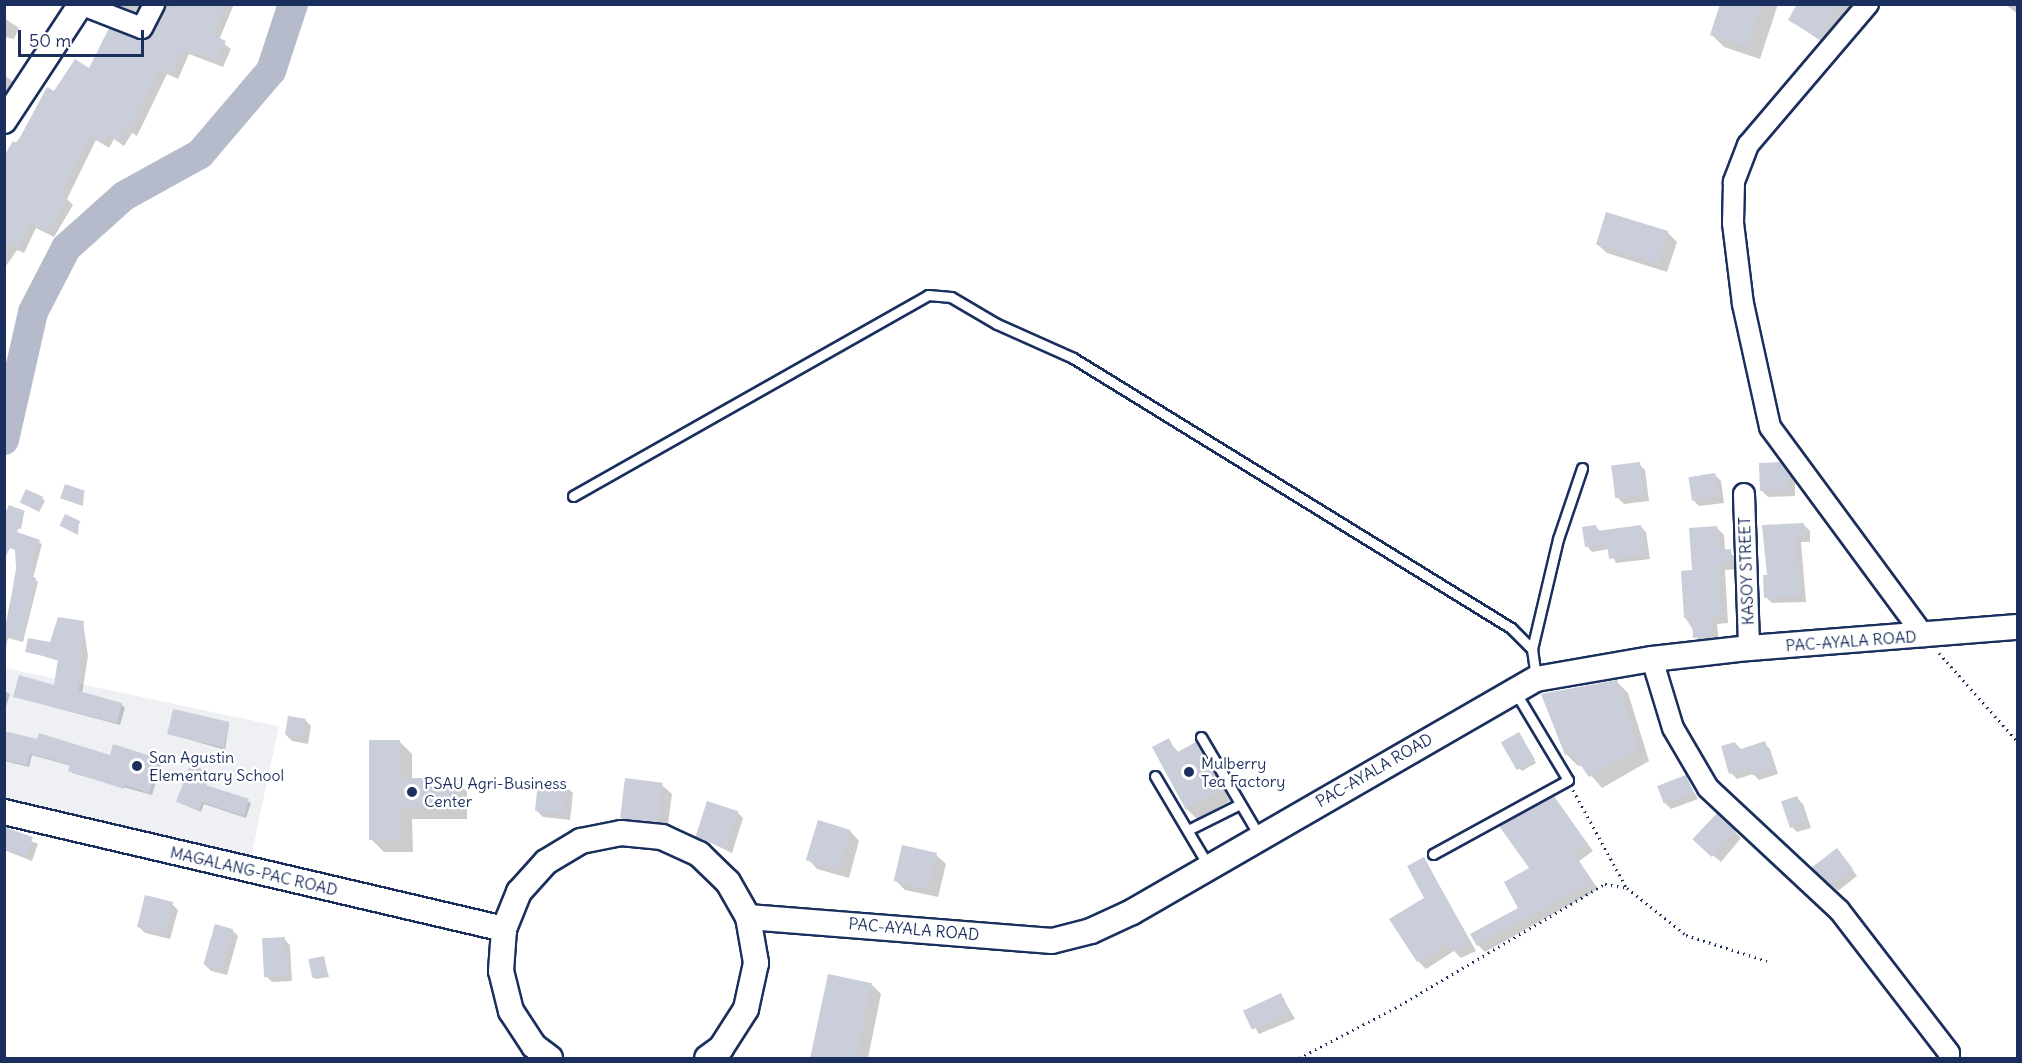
<!DOCTYPE html>
<style>
body{margin:0}
#map{position:relative;width:2022px;height:1063px;overflow:hidden;background:#fff;font-family:Delius,sans-serif}
div>[style]{position:absolute}
[style*='--x']{left:calc(var(--x)*1px);top:calc(var(--y)*1px);width:calc(var(--w)*1px);rotate:calc(var(--a)*1deg)}
.built>*{inset:0;background:#eff0f4;transform-origin:0 0}
.shadow>*{inset:0;background:#0003}
.river>*{height:30px;margin:-15px;padding:0 15px;transform-origin:15px;border-radius:15px;background:#b5bbca}
.building>*{inset:0;background:#caceda;transform-origin:0 0}
.path>*{height:3px;margin-top:-1.5px;transform-origin:0;background:repeating-linear-gradient(90deg,#1b2f5e 0 1.5px,transparent 0 6px)}
.roads{filter:drop-shadow(2px 0 #1b2f5e) drop-shadow(-2px 0 #1b2f5e) drop-shadow(0 2px #1b2f5e) drop-shadow(0 -2px #1b2f5e)}
.service>*{height:9px;margin:-4.5px;padding:0 4.5px;transform-origin:4.5px;border-radius:4.5px;background:#fff}
.minor>*{height:20px;margin:-10px;padding:0 10px;transform-origin:10px;border-radius:10px;background:#fff}
.tertiary>*{height:24px;margin:-12px;padding:0 12px;transform-origin:12px;border-radius:12px;background:#fff}
.dots>*{width:16px;height:16px;translate:-50% -50%;box-sizing:border-box;border:3px solid #fff;border-radius:50%}
span{translate:-50% -50%;white-space:nowrap;text-align:center;line-height:1.15;-webkit-text-stroke:5px #fff;paint-order:stroke}
.street-label{font-size:16px;color:#1b2f5e}
.poi-label{font-size:16px;color:#1b2f5e}
.left{translate:0 -50%;text-align:left}
.frame{position:absolute;inset:0;border:6px solid #1b2f5e;pointer-events:none}
.scale{position:absolute;left:18px;top:30px;width:126px;height:27px;box-sizing:border-box;border:3px solid #1b2f5e;border-top:0;padding-left:8px;font-size:18px;line-height:21px;white-space:nowrap;color:#1b2f5e;-webkit-text-stroke:4px #fff;paint-order:stroke}
</style>
<div id="map">
<div class="built">
<div style="left:5px;top:668px;width:280px;height:137px;rotate:12deg"></div>
</div>
<div class="shadow">
<div style="clip-path:polygon(115px 4px,149px 4px,142px 18px)"></div>
<div style="clip-path:polygon(167px 4px,234px 4px,219px 40px,231px 49px,223px 67px,189px 54px,178px 79px,167px 74px,137px 136px,132px 133px,124px 146px,114px 139px,109px 148px,96px 140px,67px 199px,73px 205px,54px 237px,36px 228px,24px 253px,17px 250px,4px 269px,4px 158px,54px 93px,137px 41px,149px 39px)"></div>
<div style="clip-path:polygon(1721px 4px,1778px 4px,1760px 59px,1724px 47px,1711px 34px)"></div>
<div style="clip-path:polygon(1799px 4px,1857px 4px,1831px 48px,1790px 20px)"></div>
<div style="clip-path:polygon(2018px 4px,2018px 14px,2006px 5px,2006px 4px)"></div>
<div style="clip-path:polygon(4px 18px,19px 28px,14px 39px,4px 37px)"></div>
<div style="clip-path:polygon(4px 75px,20px 86px,4px 105px)"></div>
<div style="clip-path:polygon(1667px 232px,1677px 242px,1667px 272px,1607px 253px,1597px 244px)"></div>
<div style="clip-path:polygon(1639px 464px,1645px 470px,1649px 501px,1624px 504px,1618px 498px)"></div>
<div style="clip-path:polygon(1787px 470px,1795px 481px,1795px 496px,1768px 497px,1762px 491px)"></div>
<div style="clip-path:polygon(1715px 475px,1721px 481px,1724px 503px,1699px 506px,1693px 500px)"></div>
<div style="clip-path:polygon(84px 492px,83px 506px,62px 498px)"></div>
<div style="clip-path:polygon(42px 498px,45px 501px,39px 512px,21px 502px)"></div>
<div style="clip-path:polygon(24px 513px,21px 529px,6px 526px)"></div>
<div style="clip-path:polygon(79px 522px,78px 535px,61px 526px)"></div>
<div style="clip-path:polygon(1804px 525px,1810px 531px,1810px 542px,1801px 542px,1806px 602px,1772px 603px,1766px 597px,1769px 576px)"></div>
<div style="clip-path:polygon(1595px 526px,1601px 532px,1640px 526px,1646px 532px,1650px 559px,1616px 563px,1609px 549px,1592px 552px,1587px 546px)"></div>
<div style="clip-path:polygon(1717px 528px,1724px 535px,1725px 551px,1738px 558px,1739px 569px,1725px 570px,1728px 623px,1717px 624px,1719px 644px,1702px 645px,1685px 617px,1694px 571px)"></div>
<div style="clip-path:polygon(23px 536px,42px 544px,33px 578px,38px 582px,23px 642px,8px 638px,5px 652px,4px 633px)"></div>
<div style="clip-path:polygon(83px 623px,88px 656px,82px 694px,121px 704px,125px 708px,120px 725px,15px 697px,55px 686px,59px 661px,27px 651px,51px 644px)"></div>
<div style="clip-path:polygon(1616px 681px,1628px 693px,1649px 761px,1602px 788px,1582px 765px,1578px 766px,1566px 754px)"></div>
<div style="clip-path:polygon(4px 691px,10px 694px,4px 713px)"></div>
<div style="clip-path:polygon(305px 720px,311px 726px,308px 744px,292px 741px,286px 735px)"></div>
<div style="clip-path:polygon(229px 724px,225px 750px,167px 733px)"></div>
<div style="clip-path:polygon(4px 732px,111px 757px,162px 763px,152px 795px,72px 773px,71px 766px,32px 755px,29px 767px,4px 761px)"></div>
<div style="clip-path:polygon(1521px 736px,1536px 763px,1522px 771px,1519px 768px)"></div>
<div style="clip-path:polygon(1168px 740px,1179px 753px,1196px 744px,1205px 753px,1230px 801px,1197px 819px,1187px 809px)"></div>
<div style="clip-path:polygon(399px 741px,412px 754px,412px 779px,455px 779px,467px 792px,467px 819px,412px 819px,413px 852px,384px 852px,371px 839px)"></div>
<div style="clip-path:polygon(1735px 743px,1742px 750px,1764px 743px,1770px 749px,1778px 774px,1759px 780px,1753px 774px,1737px 779px,1731px 773px)"></div>
<div style="clip-path:polygon(207px 772px,206px 786px,251px 803px,246px 818px,204px 804px,201px 812px,178px 802px)"></div>
<div style="clip-path:polygon(1686px 777px,1698px 799px,1671px 809px,1665px 803px)"></div>
<div style="clip-path:polygon(662px 785px,672px 794px,667px 831px,631px 827px,621px 818px)"></div>
<div style="clip-path:polygon(566px 787px,573px 793px,570px 820px,543px 817px,537px 811px)"></div>
<div style="clip-path:polygon(1553px 797px,1593px 851px,1579px 861px,1598px 889px,1485px 952px,1478px 945px,1520px 908px)"></div>
<div style="clip-path:polygon(1797px 798px,1803px 804px,1811px 828px,1797px 832px,1791px 826px)"></div>
<div style="clip-path:polygon(737px 812px,743px 818px,732px 853px,697px 836px)"></div>
<div style="clip-path:polygon(1718px 815px,1741px 838px,1721px 862px,1703px 847px)"></div>
<div style="clip-path:polygon(4px 829px,38px 844px,32px 861px,4px 850px)"></div>
<div style="clip-path:polygon(850px 831px,859px 841px,849px 878px,817px 869px,808px 859px)"></div>
<div style="clip-path:polygon(936px 855px,946px 864px,938px 897px,905px 890px,895px 880px)"></div>
<div style="clip-path:polygon(1843px 856px,1857px 876px,1838px 891px,1813px 868px)"></div>
<div style="clip-path:polygon(1424px 858px,1476px 951px,1461px 958px,1454px 951px,1426px 969px,1418px 961px,1426px 899px)"></div>
<div style="clip-path:polygon(172px 904px,178px 910px,170px 939px,145px 933px,139px 927px)"></div>
<div style="clip-path:polygon(232px 930px,238px 936px,227px 975px,211px 971px,205px 965px)"></div>
<div style="clip-path:polygon(284px 939px,290px 945px,292px 981px,272px 982px,266px 976px)"></div>
<div style="clip-path:polygon(323px 957px,329px 977px,316px 979px,314px 977px)"></div>
<div style="clip-path:polygon(872px 985px,881px 994px,868px 1058px,813px 1058px)"></div>
<div style="clip-path:polygon(1281px 995px,1295px 1019px,1259px 1034px,1245px 1011px)"></div>
</div>
<div class="river">
<div style="--x:4;--y:440;--w:131;--a:-77.2"></div>
<div style="--x:33;--y:312;--w:72;--a:-62.7"></div>
<div style="--x:66;--y:248;--w:78;--a:-41.9"></div>
<div style="--x:124;--y:196;--w:87;--a:-28.9"></div>
<div style="--x:200;--y:154;--w:109;--a:-49.5"></div>
<div style="--x:271;--y:71;--w:71;--a:-71.8"></div>
</div>
<div class="building">
<div style="clip-path:polygon(172px 4px,225px 4px,213px 35px,226px 41px,217px 61px,183px 49px,172px 74px,160px 69px,130px 131px,125px 128px,117px 141px,108px 134px,102px 143px,90px 135px,60px 194px,68px 198px,48px 232px,30px 223px,17px 248px,4px 242px,4px 156px,13px 141px,17px 143px,47px 87px,54px 91px,75px 59px,89px 68px,109px 28px,144px 40px)"></div>
<div style="clip-path:polygon(1720px 4px,1761px 4px,1747px 47px,1710px 35px)"></div>
<div style="clip-path:polygon(1797px 4px,1842px 4px,1821px 40px,1788px 20px)"></div>
<div style="left:1606px;top:212px;width:65px;height:34px;rotate:17deg"></div>
<div style="left:1640px;top:462px;width:33px;height:29px;rotate:83deg"></div>
<div style="clip-path:polygon(1781px 462px,1789px 473px,1790px 490px,1760px 491px,1759px 463px)"></div>
<div style="left:1715px;top:473px;width:24px;height:27px;rotate:81deg"></div>
<div style="left:65px;top:484px;width:21px;height:15px;rotate:19deg"></div>
<div style="left:26px;top:489px;width:19px;height:15px;rotate:25deg"></div>
<div style="clip-path:polygon(9px 505px,25px 511px,17px 532px,40px 540px,32px 561px,36px 563px,30px 576px,36px 578px,21px 640px,6px 636px,16px 568px,15px 550px,10px 548px,4px 560px,4px 515px)"></div>
<div style="left:65px;top:514px;width:17px;height:13px;rotate:25deg"></div>
<div style="clip-path:polygon(1804px 523px,1805px 536px,1796px 537px,1800px 596px,1764px 598px,1763px 575px,1767px 575px,1762px 525px)"></div>
<div style="clip-path:polygon(1596px 525px,1597px 531px,1641px 525px,1645px 554px,1609px 559px,1607px 544px,1585px 547px,1582px 527px)"></div>
<div style="clip-path:polygon(1717px 526px,1719px 550px,1731px 549px,1732px 562px,1718px 562px,1721px 616px,1710px 616px,1712px 636px,1693px 638px,1692px 618px,1684px 618px,1681px 571px,1692px 570px,1689px 528px)"></div>
<div style="clip-path:polygon(58px 617px,84px 621px,79px 691px,122px 703px,117px 723px,13px 697px,19px 675px,54px 685px,58px 659px,25px 652px,28px 638px,50px 642px)"></div>
<div style="clip-path:polygon(1617px 680px,1638px 749px,1589px 777px,1572px 753px,1565px 755px,1541px 694px)"></div>
<div style="left:173px;top:709px;width:58px;height:26px;rotate:13deg"></div>
<div style="left:288px;top:716px;width:18px;height:19px;rotate:9deg"></div>
<div style="clip-path:polygon(4px 731px,37px 739px,39px 733px,110px 755px,113px 744px,160px 759px,149px 793px,125px 785px,124px 789px,68px 771px,70px 765px,30px 753px,27px 765px,4px 760px)"></div>
<div style="left:1519px;top:732px;width:32px;height:21px;rotate:60deg"></div>
<div style="clip-path:polygon(1169px 738px,1176px 753px,1196px 742px,1222px 791px,1186px 810px,1152px 747px)"></div>
<div style="clip-path:polygon(369px 740px,400px 740px,400px 778px,455px 778px,455px 807px,400px 807px,401px 840px,369px 840px)"></div>
<div style="clip-path:polygon(1765px 741px,1773px 768px,1752px 775px,1750px 768px,1729px 774px,1721px 746px,1735px 742px,1738px 750px)"></div>
<div style="clip-path:polygon(190px 765px,208px 771px,203px 784px,249px 799px,244px 816px,202px 802px,199px 810px,176px 802px)"></div>
<div style="left:1686px;top:775px;width:19px;height:31px;rotate:69deg"></div>
<div style="left:625px;top:778px;width:38px;height:40px;rotate:7deg"></div>
<div style="left:538px;top:782px;width:29px;height:29px;rotate:6deg"></div>
<div style="clip-path:polygon(1554px 796px,1587px 843px,1573px 853px,1592px 881px,1477px 946px,1470px 934px,1518px 908px,1504px 882px,1529px 868px,1499px 826px)"></div>
<div style="left:1797px;top:796px;width:28px;height:17px;rotate:71deg"></div>
<div style="left:707px;top:801px;width:33px;height:38px;rotate:18deg"></div>
<div style="left:1717px;top:813px;width:26px;height:36px;rotate:43deg"></div>
<div style="left:818px;top:820px;width:34px;height:42px;rotate:17deg"></div>
<div style="clip-path:polygon(4px 827px,33px 837px,26px 856px,4px 848px)"></div>
<div style="left:902px;top:845px;width:36px;height:37px;rotate:13deg"></div>
<div style="clip-path:polygon(1837px 848px,1853px 869px,1831px 886px,1811px 868px)"></div>
<div style="clip-path:polygon(1424px 857px,1469px 942px,1452px 951px,1448px 943px,1417px 962px,1389px 919px,1424px 898px,1407px 866px)"></div>
<div style="left:145px;top:895px;width:29px;height:33px;rotate:14deg"></div>
<div style="left:215px;top:924px;width:19px;height:42px;rotate:16deg"></div>
<div style="left:285px;top:937px;width:39px;height:23px;rotate:87deg"></div>
<div style="left:324px;top:956px;width:19px;height:16px;rotate:78deg"></div>
<div style="left:828px;top:974px;width:45px;height:86px;rotate:12deg"></div>
<div style="left:1281px;top:993px;width:21px;height:42px;rotate:65deg"></div>
</div>
<div class="path">
<div style="--x:1939;--y:653;--w:119;--a:48.4"></div>
<div style="--x:1573;--y:790;--w:111;--a:61.3"></div>
<div style="--x:1299;--y:1058;--w:108;--a:-27.5"></div>
<div style="--x:1395;--y:1008;--w:244;--a:-30.6"></div>
<div style="--x:1605;--y:884;--w:22;--a:10"></div>
<div style="--x:1627;--y:888;--w:75;--a:38.5"></div>
<div style="--x:1686;--y:935;--w:85;--a:17.8"></div>
</div>
<div class="roads">
<div class="service">
<div style="--x:573;--y:496;--w:408;--a:-29.5"></div>
<div style="--x:928;--y:295;--w:23;--a:5"></div>
<div style="--x:951;--y:297;--w:53;--a:30.4"></div>
<div style="--x:997;--y:324;--w:83;--a:24.1"></div>
<div style="--x:1073;--y:358;--w:515;--a:31.65"></div>
<div style="--x:1511;--y:628;--w:30;--a:45"></div>
<div style="--x:1532;--y:649;--w:30;--a:82"></div>
<div style="--x:1532;--y:649;--w:113;--a:-76.7"></div>
<div style="--x:1558;--y:539;--w:75;--a:-71.3"></div>
<div style="--x:1201;--y:737;--w:116;--a:59.5"></div>
<div style="--x:1155;--y:776;--w:106;--a:59.3"></div>
<div style="--x:1188;--y:830;--w:56;--a:-26.6"></div>
<div style="--x:1433;--y:854;--w:154;--a:-28.7"></div>
<div style="--x:1568;--y:780;--w:101;--a:-120.9"></div>
</div>
<div class="minor">
<div style="--x:80;--y:4;--w:66;--a:21.2"></div>
<div style="--x:142;--y:28;--w:27;--a:-63"></div>
<div style="--x:1868;--y:4;--w:185;--a:130.4"></div>
<div style="--x:1748;--y:145;--w:40;--a:111"></div>
<div style="--x:1734;--y:182;--w:41;--a:91.4"></div>
<div style="--x:1733;--y:223;--w:82;--a:83"></div>
<div style="--x:1743;--y:304;--w:126;--a:77.6"></div>
<div style="--x:1770;--y:427;--w:260;--a:53.6"></div>
<div style="--x:1744;--y:494;--w:154;--a:88.1"></div>
<div style="--x:1652;--y:659;--w:72;--a:73.1"></div>
<div style="--x:1673;--y:728;--w:69;--a:59.7"></div>
<div style="--x:1708;--y:788;--w:179;--a:43"></div>
<div style="--x:1839;--y:910;--w:180;--a:52.4"></div>
<div style="--x:1949;--y:1053;--w:5;--a:90"></div>
</div>
<div class="tertiary">
<div style="--x:4;--y:121;--w:140;--a:-56.7"></div>
<div style="--x:4;--y:812;--w:514;--a:13.17"></div>
<div style="--x:748;--y:917;--w:305;--a:4.5"></div>
<div style="--x:1052;--y:941;--w:40;--a:-14.4"></div>
<div style="--x:1091;--y:931;--w:45;--a:-24.9"></div>
<div style="--x:1132;--y:912;--w:466;--a:-30"></div>
<div style="--x:1536;--y:679;--w:118;--a:-9.8"></div>
<div style="--x:1652;--y:659;--w:98;--a:-6.5"></div>
<div style="--x:1749;--y:648;--w:270;--a:-4.5"></div>
<div style="--x:550;--y:1058;--w:20;--a:-143"></div>
<div style="--x:534;--y:1046;--w:42;--a:-123.3"></div>
<div style="--x:511;--y:1011;--w:41;--a:-104"></div>
<div style="--x:501;--y:971;--w:42;--a:-85.9"></div>
<div style="--x:504;--y:929;--w:40;--a:-68"></div>
<div style="--x:519;--y:892;--w:40;--a:-48"></div>
<div style="--x:546;--y:862;--w:41;--a:-31"></div>
<div style="--x:581;--y:841;--w:41;--a:-11.3"></div>
<div style="--x:621;--y:833;--w:41;--a:5.6"></div>
<div style="--x:662;--y:837;--w:41;--a:24.7"></div>
<div style="--x:699;--y:854;--w:40;--a:44"></div>
<div style="--x:728;--y:882;--w:40;--a:60.3"></div>
<div style="--x:748;--y:917;--w:47;--a:80.1"></div>
<div style="--x:756;--y:963;--w:47;--a:102.3"></div>
<div style="--x:746;--y:1009;--w:46;--a:122.7"></div>
<div style="--x:721;--y:1048;--w:17;--a:144"></div>
</div>
</div>
<div class="dots">
<div style="left:137px;top:766px;background:#1b2f5e"></div>
<div style="left:1189px;top:772px;background:#1b2f5e"></div>
<div style="left:412px;top:792px;background:#1b2f5e"></div>
</div>
<div class="street-label">
<span style="left:1746px;top:571px;rotate:-92deg">KASOY STREET</span>
<span style="left:1851px;top:641px;rotate:-4deg">PAC-AYALA ROAD</span>
<span style="left:1374px;top:770px;rotate:-30deg">PAC-AYALA ROAD</span>
<span style="left:254px;top:871px;rotate:13deg">MAGALANG-PAC ROAD</span>
<span style="left:914px;top:929px;rotate:5deg">PAC-AYALA ROAD</span>
</div>
<div class="poi-label">
<span class="left" style="left:149px;top:766px">San Agustin<br>Elementary School</span>
<span class="left" style="left:1201px;top:772px">Mulberry<br>Tea Factory</span>
<span class="left" style="left:424px;top:792px">PSAU Agri-Business<br>Center</span>
</div>
<div class="frame"></div>
<div class="scale">50 m</div>
</div>
